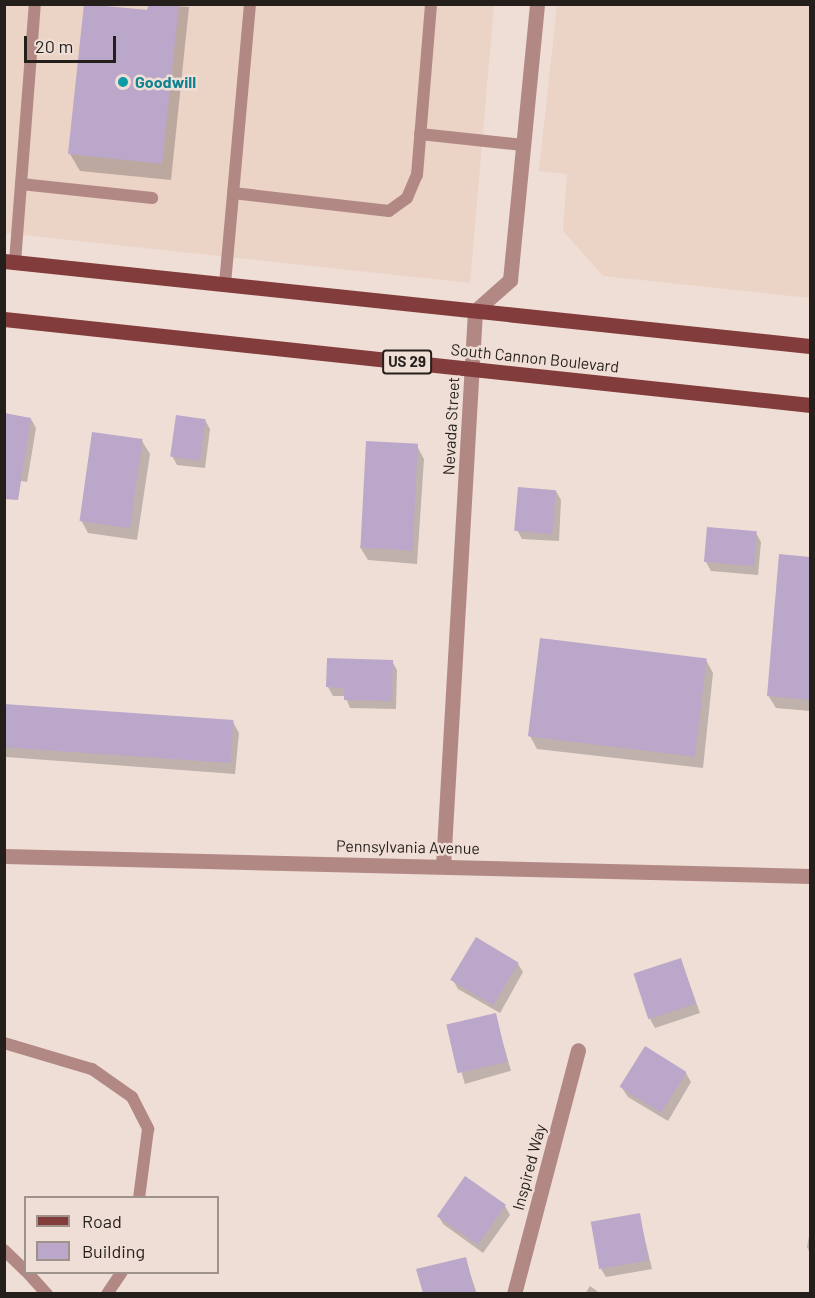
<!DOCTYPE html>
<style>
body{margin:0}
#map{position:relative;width:815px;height:1298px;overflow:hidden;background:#efded6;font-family:Barlow,sans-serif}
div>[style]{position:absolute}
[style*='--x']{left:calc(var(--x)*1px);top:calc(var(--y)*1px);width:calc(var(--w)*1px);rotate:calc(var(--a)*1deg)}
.built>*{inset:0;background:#ebd3c6}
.shadow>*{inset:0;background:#0003;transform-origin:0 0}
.building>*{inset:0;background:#baa7ca;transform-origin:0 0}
.service>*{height:12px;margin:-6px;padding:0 6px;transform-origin:6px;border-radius:6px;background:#b28885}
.minor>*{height:15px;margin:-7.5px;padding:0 7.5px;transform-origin:7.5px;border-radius:7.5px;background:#b28885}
.primary>*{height:15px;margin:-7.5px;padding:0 7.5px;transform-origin:7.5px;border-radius:7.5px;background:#823c3b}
.dots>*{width:16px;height:16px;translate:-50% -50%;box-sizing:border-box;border:3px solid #efded6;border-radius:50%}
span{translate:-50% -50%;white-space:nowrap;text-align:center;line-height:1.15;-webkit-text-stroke:5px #efded6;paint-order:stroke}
.shield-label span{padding:2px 4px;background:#efded6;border:2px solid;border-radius:4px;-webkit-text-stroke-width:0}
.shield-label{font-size:15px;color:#251f1b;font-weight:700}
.culture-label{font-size:16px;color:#0d838f;font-weight:700}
.left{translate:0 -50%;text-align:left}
.street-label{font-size:16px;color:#251f1b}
.frame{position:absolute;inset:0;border:6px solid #251f1b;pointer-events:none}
.legend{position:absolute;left:24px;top:1196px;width:195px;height:78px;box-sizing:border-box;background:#efded6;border:2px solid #9e928b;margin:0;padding:8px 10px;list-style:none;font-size:18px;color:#251f1b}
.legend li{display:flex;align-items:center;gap:12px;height:30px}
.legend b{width:30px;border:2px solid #9e928b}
.scale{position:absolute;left:24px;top:36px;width:92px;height:27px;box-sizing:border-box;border:3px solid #251f1b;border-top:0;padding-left:8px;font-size:18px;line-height:21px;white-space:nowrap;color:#251f1b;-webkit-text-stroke:4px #efded6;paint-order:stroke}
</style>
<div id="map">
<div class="built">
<div style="clip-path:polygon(5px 5px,494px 5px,470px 283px,5px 233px)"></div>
<div style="clip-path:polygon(557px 5px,810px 5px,810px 298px,603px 276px,563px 231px,567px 174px,539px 171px)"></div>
</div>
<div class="shadow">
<div style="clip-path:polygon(150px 4px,189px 7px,171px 180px,80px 171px,70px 154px)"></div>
<div style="clip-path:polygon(31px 419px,36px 428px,27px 482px,4px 478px)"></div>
<div style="clip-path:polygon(205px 420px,210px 429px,205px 468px,177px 465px,172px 456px)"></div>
<div style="clip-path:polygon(142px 441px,150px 454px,137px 540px,88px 533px,81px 520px)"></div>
<div style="clip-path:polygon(417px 446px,424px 459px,417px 564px,368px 560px,360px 547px)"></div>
<div style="clip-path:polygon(556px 491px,561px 500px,559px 541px,522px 539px,517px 530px)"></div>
<div style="clip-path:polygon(756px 533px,761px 542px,758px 575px,711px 571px,706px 562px)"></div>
<div style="clip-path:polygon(781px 556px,810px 558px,810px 711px,776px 708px,768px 695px)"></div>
<div style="clip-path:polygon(706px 660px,713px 673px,703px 768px,537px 749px,530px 736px)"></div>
<div style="clip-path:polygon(392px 661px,397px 670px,396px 709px,350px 708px,345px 696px,333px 696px,328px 687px)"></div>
<div style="clip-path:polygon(4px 706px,233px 722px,239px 733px,235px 774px,6px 757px)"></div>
<div style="clip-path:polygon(681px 960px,700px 1013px,655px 1028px,650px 1019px)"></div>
<div style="clip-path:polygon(518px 964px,523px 972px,500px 1013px,458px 989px,453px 980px)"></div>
<div style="left:495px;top:1015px;width:58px;height:48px;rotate:74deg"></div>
<div style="clip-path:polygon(686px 1073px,691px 1082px,668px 1121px,628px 1097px,622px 1088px)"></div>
<div style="clip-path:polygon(505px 1206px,510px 1215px,483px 1253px,443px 1224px,438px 1215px)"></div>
<div style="clip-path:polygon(639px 1215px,652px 1269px,606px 1277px,601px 1269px)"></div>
<div style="clip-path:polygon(810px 1231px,810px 1253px,807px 1247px)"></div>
<div style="clip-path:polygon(465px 1258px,477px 1294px,424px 1294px,418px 1270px)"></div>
<div style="clip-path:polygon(590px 1286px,601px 1294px,585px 1294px)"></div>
</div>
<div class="building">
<div style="clip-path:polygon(84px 4px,148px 10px,148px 4px,179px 4px,162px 164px,68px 154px)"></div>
<div style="clip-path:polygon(4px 413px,31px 418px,18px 500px,4px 499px)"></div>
<div style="left:176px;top:415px;width:30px;height:42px;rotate:8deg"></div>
<div style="left:92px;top:432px;width:51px;height:90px;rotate:8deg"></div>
<div style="left:366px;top:441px;width:52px;height:107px;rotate:3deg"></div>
<div style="left:518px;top:487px;width:38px;height:44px;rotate:5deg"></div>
<div style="left:707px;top:527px;width:50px;height:35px;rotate:5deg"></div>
<div style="clip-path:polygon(779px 554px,810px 557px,810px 700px,767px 696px)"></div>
<div style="left:540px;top:638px;width:168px;height:99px;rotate:7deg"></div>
<div style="clip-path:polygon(327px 658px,393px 660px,392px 701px,344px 700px,344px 688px,326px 687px)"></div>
<div style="left:4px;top:704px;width:230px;height:43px;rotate:4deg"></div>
<div style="left:476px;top:937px;width:50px;height:50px;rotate:31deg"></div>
<div style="left:681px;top:958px;width:48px;height:50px;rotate:72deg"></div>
<div style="left:496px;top:1013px;width:50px;height:51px;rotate:77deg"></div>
<div style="left:645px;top:1046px;width:49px;height:48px;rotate:32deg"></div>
<div style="left:465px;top:1176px;width:50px;height:49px;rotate:35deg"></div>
<div style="left:640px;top:1213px;width:48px;height:50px;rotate:80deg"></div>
<div style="clip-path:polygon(466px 1257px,475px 1293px,423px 1293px,416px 1269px)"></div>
</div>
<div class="service">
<div style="--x:420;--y:134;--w:104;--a:6.1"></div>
<div style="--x:21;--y:184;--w:132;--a:6.1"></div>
<div style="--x:233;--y:193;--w:157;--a:6.6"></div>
<div style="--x:389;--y:211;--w:22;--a:-36"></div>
<div style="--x:407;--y:198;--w:25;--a:-67"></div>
<div style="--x:417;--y:175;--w:172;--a:-85.3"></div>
<div style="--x:15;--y:262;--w:259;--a:-85.6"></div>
<div style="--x:225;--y:284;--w:281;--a:-84.9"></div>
<div style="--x:4;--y:1043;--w:92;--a:16.5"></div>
<div style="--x:92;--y:1069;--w:49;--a:35"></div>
<div style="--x:132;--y:1097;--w:36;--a:63"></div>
<div style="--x:148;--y:1129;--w:70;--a:97.4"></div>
<div style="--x:4;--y:1250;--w:30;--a:44"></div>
<div style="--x:27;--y:1272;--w:30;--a:48"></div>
<div style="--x:107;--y:1294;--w:27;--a:-56"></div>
</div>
<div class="minor">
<div style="--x:4;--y:856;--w:806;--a:1.42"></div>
<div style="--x:443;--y:866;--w:556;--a:-86.7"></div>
<div style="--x:475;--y:311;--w:47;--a:-41.5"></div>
<div style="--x:510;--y:280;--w:277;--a:-84.4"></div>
<div style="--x:514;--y:1294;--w:252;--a:-75.3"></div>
</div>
<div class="primary">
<div style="--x:4;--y:261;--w:810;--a:6.02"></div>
<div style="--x:4;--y:319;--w:811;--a:6.09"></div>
</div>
<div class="dots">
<div style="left:123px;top:82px;background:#0f9aa8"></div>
</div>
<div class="shield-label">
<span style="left:407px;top:362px">US 29</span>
</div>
<div class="culture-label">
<span class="left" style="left:135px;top:82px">Goodwill</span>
</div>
<div class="street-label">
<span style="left:535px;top:358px;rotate:6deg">South Cannon Boulevard</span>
<span style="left:451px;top:426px;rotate:-87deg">Nevada Street</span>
<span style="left:408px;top:847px;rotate:1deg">Pennsylvania Avenue</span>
<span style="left:529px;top:1167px;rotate:-75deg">Inspired Way</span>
</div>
<div class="frame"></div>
<ul class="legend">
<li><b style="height:8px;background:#823c3b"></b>Road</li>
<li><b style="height:16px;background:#baa7ca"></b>Building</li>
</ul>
<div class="scale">20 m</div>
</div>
